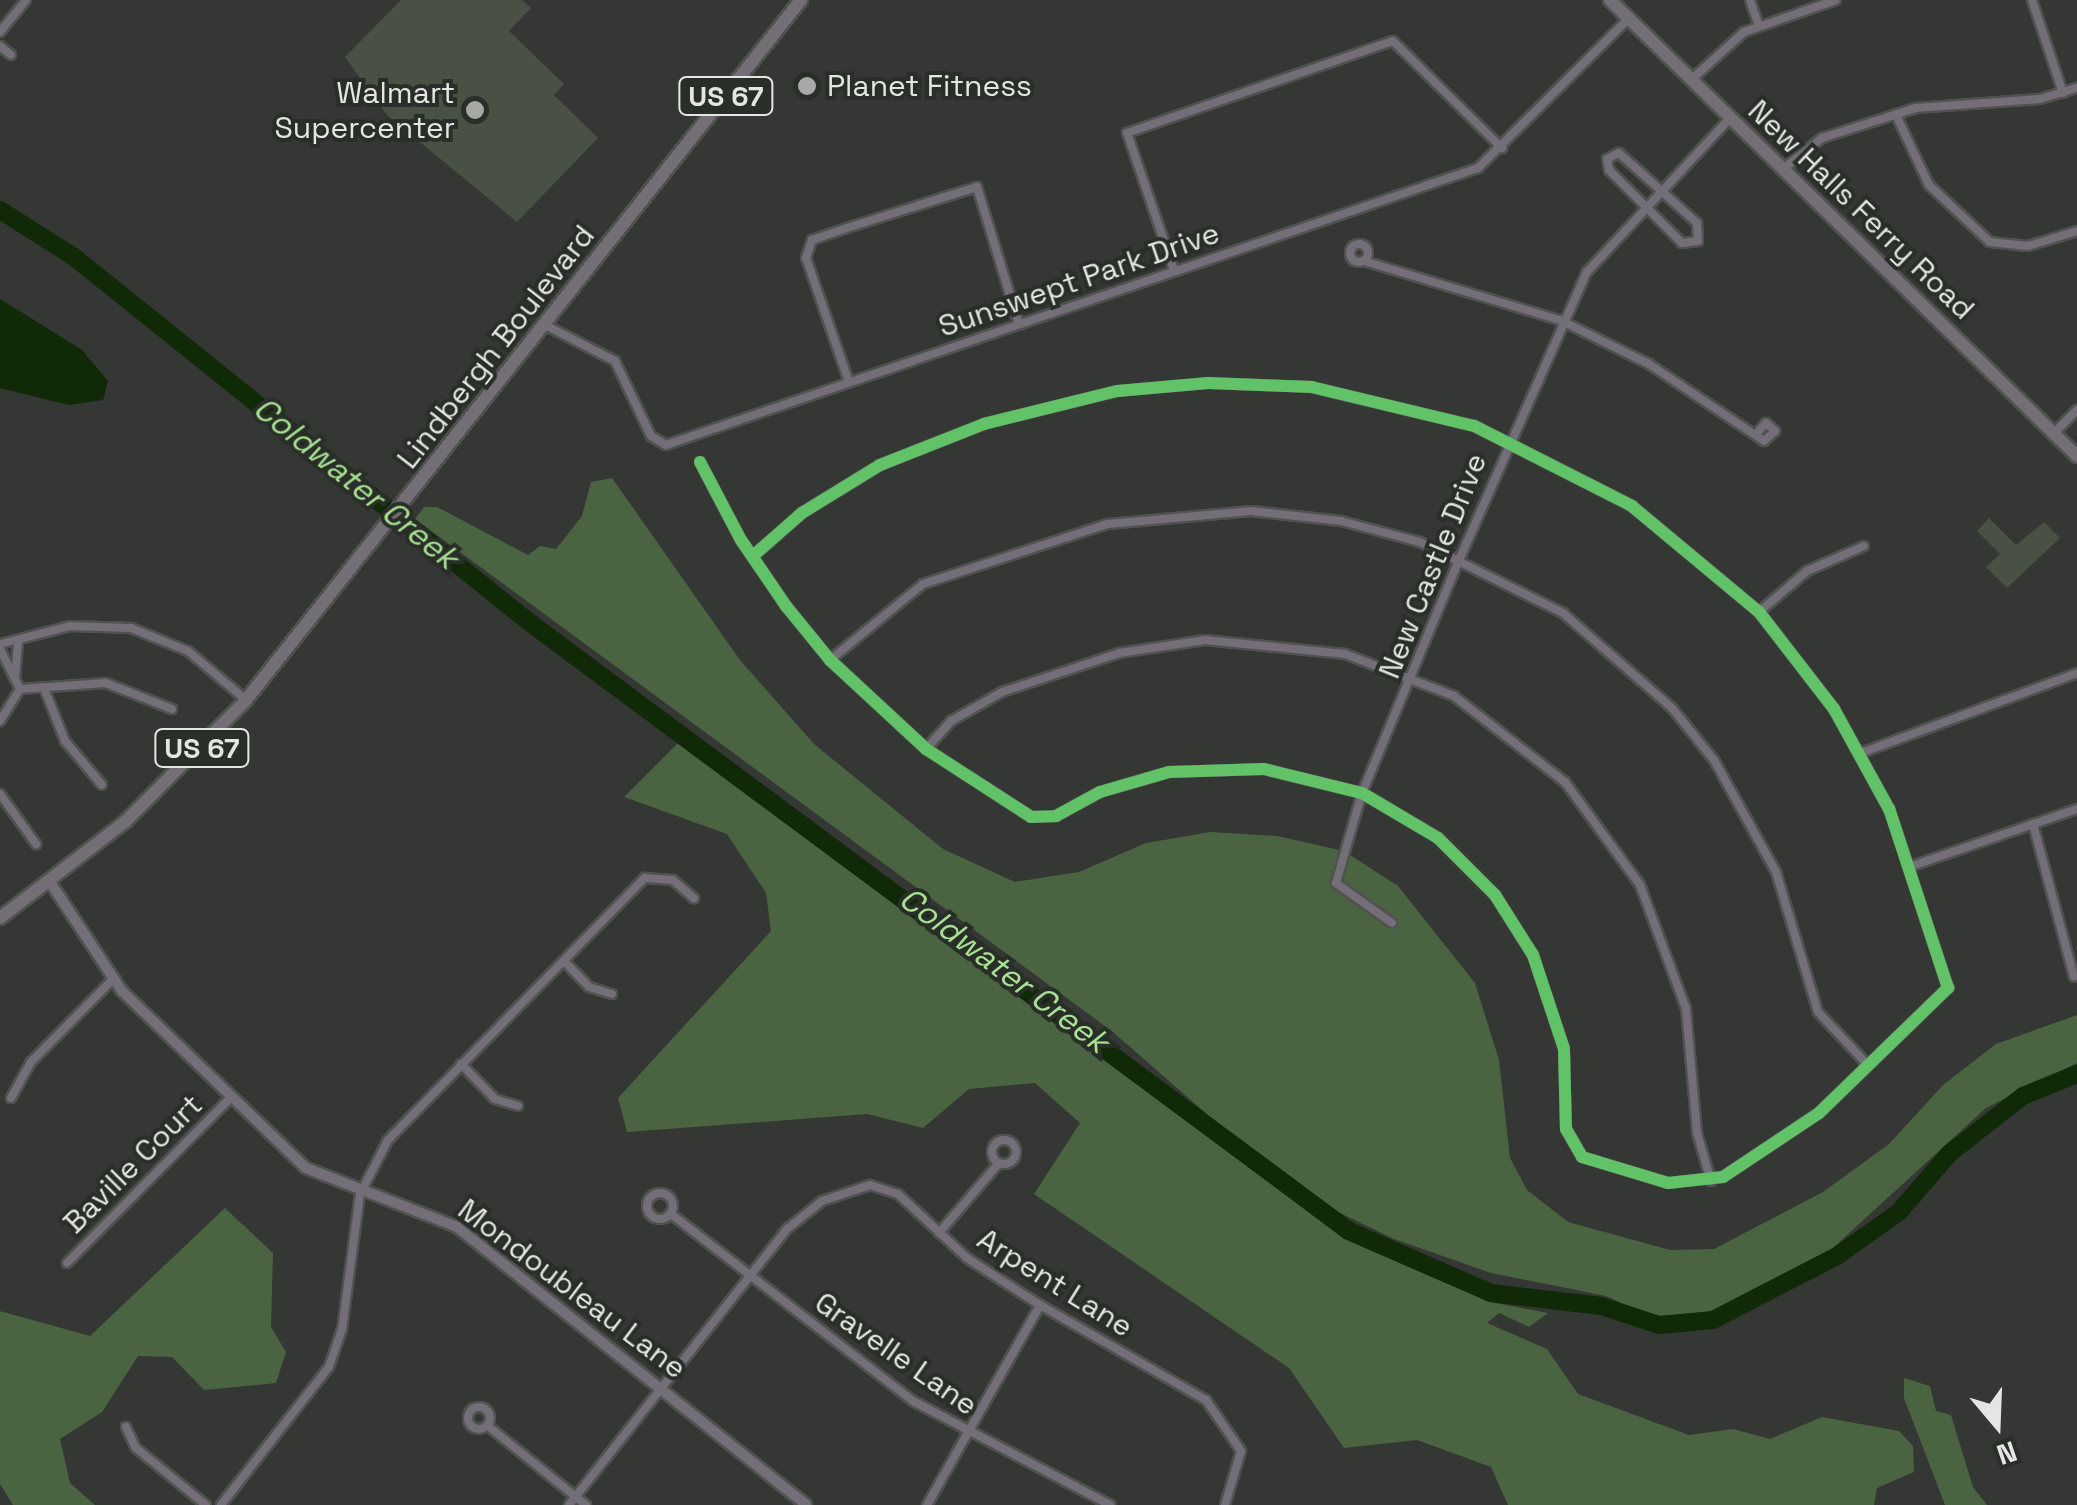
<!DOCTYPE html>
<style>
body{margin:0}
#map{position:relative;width:2077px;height:1505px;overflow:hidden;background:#343733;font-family:"Space Grotesk",sans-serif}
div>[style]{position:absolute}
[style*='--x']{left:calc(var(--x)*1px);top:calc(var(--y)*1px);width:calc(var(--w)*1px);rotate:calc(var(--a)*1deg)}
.green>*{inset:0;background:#4a6341}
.water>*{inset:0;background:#102906}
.river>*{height:18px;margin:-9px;padding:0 9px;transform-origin:9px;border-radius:9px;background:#102906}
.building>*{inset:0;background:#485144}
.roads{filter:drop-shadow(2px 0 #505250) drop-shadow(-2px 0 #505250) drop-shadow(0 2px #505250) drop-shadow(0 -2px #505250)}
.minor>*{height:8px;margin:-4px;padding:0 4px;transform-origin:4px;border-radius:4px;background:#746e78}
.minor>.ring{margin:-4px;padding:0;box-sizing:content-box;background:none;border:8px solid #746e78;border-radius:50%}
.tertiary>*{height:10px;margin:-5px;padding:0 5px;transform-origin:5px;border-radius:5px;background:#746e78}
.primary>*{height:12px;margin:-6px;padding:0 6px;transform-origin:6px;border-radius:6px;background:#746e77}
.cycleway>*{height:12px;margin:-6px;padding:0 6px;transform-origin:6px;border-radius:6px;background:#61c268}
.dots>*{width:28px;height:28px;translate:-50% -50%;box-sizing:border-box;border:5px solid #292e28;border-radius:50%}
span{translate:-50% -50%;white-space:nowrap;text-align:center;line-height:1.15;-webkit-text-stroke:8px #292e28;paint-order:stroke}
.shield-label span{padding:2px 8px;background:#292e28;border:2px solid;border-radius:8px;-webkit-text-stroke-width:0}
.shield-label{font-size:28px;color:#e3e6e2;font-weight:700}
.poi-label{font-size:30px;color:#e3e6e2}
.left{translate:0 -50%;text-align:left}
.right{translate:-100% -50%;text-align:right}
.street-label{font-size:30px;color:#e3e6e2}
.water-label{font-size:32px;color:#a7e192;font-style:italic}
.north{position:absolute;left:1947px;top:1375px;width:100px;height:100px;-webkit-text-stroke:8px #292e28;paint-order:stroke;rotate:161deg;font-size:28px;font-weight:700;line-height:40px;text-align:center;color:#e3e6e2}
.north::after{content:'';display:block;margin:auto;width:35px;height:45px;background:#e3e6e2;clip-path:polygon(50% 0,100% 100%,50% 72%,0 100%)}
</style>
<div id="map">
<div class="green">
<div style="clip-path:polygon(612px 478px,740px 660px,814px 744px,943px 849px,1015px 882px,1079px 872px,1146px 843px,1210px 832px,1277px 836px,1344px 851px,1398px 886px,1475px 983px,1499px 1060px,1510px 1158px,1527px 1190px,1568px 1222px,1670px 1250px,1714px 1249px,1823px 1192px,1889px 1144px,1943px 1085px,1996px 1044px,2077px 1015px,2077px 1063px,1986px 1108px,1824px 1256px,1729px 1313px,1655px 1318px,1606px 1296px,1491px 1273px,1394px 1239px,1338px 1212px,1233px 1137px,1113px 1032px,415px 519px,424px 507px,437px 507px,528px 555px,540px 546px,556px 549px,582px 516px,591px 482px)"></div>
<div style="clip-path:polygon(678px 743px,777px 809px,1344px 1239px,1490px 1302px,1548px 1313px,1529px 1327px,1499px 1313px,1487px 1323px,1547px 1349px,1578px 1394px,1689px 1435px,1733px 1429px,1770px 1439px,1822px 1417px,1899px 1431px,1913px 1446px,1914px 1472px,1877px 1488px,1874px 1505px,1508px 1505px,1491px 1467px,1417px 1440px,1344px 1448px,1289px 1368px,1034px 1194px,1080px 1123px,1035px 1083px,969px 1089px,923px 1128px,867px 1114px,627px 1132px,618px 1098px,771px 931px,766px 893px,727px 834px,624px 797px)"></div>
<div style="clip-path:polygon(225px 1208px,273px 1253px,271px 1327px,286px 1352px,276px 1383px,204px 1390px,172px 1357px,138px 1356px,102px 1412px,60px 1439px,70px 1483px,95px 1505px,13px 1505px,0 1484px,0 1311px,90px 1336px)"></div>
<div style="clip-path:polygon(1904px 1378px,1930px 1386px,1936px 1411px,1951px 1415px,1973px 1487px,1987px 1505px,1945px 1505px,1904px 1398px)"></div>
</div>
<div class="water">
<div style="clip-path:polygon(0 299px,82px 350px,108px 381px,103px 400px,69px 405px,0 388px)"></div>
</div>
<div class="river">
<div style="--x:0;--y:210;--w:88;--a:32.4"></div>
<div style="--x:74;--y:257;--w:583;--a:38.74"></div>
<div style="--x:529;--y:622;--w:1021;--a:36.6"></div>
<div style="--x:1349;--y:1231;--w:155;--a:23.6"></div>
<div style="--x:1491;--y:1293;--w:111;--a:6.7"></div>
<div style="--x:1601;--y:1306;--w:61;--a:18.1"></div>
<div style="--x:1659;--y:1325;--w:54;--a:-5.3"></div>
<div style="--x:1713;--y:1320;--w:140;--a:-27.3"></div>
<div style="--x:1837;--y:1256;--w:76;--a:-35.4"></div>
<div style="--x:1899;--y:1212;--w:78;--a:-49.2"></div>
<div style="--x:1950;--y:1153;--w:93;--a:-38"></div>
<div style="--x:2023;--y:1096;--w:58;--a:-22.2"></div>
</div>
<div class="building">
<div style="clip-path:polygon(401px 0,522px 0,531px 8px,509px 31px,564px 84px,554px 95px,598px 138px,517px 222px,387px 115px,345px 57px)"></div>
<div style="clip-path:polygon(1989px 518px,2016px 545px,2044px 522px,2060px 538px,2007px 588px,1986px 567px,2000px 554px,1977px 531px)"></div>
</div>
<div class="roads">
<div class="minor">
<div style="--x:1750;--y:0;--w:28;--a:71"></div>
<div style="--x:2032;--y:0;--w:98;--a:71.6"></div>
<div style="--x:0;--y:32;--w:41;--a:-50.9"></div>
<div style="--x:0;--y:46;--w:14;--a:39"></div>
<div style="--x:1693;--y:78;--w:69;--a:-42"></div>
<div style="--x:1744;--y:32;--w:97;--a:-19.2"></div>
<div style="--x:1896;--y:115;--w:77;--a:64.8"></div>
<div style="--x:1929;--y:185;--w:83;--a:43.1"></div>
<div style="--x:1990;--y:242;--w:38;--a:6"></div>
<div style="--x:2028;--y:246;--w:51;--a:-17"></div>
<div style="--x:1619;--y:153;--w:105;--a:41.9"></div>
<div style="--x:1697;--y:223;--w:18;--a:87"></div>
<div style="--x:1698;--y:241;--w:16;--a:173"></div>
<div style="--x:1682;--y:243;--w:103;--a:-135"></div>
<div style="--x:1609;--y:170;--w:11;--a:-100"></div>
<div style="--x:1607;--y:159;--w:13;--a:-27"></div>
<div style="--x:1783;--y:169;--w:50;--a:-38.5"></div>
<div style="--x:1822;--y:138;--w:99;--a:-17.7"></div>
<div style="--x:1916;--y:108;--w:124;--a:-4.2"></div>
<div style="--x:2040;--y:99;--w:39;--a:-17"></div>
<div class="ring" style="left:1350px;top:244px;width:10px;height:10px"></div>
<div style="--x:1364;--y:261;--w:205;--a:16.8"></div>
<div style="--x:1560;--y:320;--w:99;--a:26.3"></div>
<div style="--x:1649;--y:364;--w:138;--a:33.8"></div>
<div style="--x:1764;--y:441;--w:15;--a:-42"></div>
<div style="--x:1775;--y:431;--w:12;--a:-138"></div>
<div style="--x:1766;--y:423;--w:13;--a:132"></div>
<div style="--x:1174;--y:270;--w:145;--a:-108.9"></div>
<div style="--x:1127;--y:133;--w:281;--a:-19.1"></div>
<div style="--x:1393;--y:41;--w:153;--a:44.5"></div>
<div style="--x:545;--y:325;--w:79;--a:27.2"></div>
<div style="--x:615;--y:361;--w:83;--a:64.4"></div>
<div style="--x:651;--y:436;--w:17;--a:31"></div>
<div style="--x:666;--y:445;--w:858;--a:-18.84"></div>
<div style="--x:1478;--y:168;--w:213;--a:-44.8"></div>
<div style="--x:849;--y:382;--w:131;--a:-109.1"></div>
<div style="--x:806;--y:258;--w:19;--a:-72"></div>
<div style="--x:812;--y:240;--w:43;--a:-18.9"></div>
<div style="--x:853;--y:226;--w:130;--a:-17.5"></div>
<div style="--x:977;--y:187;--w:143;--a:73"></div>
<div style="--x:2053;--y:434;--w:34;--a:-45"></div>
<div style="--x:700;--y:462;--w:88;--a:62.3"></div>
<div style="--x:741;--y:540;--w:80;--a:55.7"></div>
<div style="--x:786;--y:606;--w:70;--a:50.8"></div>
<div style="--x:830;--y:660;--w:131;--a:42.8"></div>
<div style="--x:926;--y:749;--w:125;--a:32.9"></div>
<div style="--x:1031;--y:817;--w:25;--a:-2"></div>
<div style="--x:1056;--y:816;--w:50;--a:-28.6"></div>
<div style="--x:1100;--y:792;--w:72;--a:-16.2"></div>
<div style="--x:1169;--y:772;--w:95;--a:-1.8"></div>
<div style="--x:1264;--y:769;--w:101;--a:13.8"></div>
<div style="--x:1362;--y:793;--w:88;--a:30.6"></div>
<div style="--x:1438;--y:838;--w:81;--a:45"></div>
<div style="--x:1495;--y:895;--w:71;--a:57.7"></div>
<div style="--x:1533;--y:955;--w:99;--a:71.7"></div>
<div style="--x:1564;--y:1049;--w:80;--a:88.6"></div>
<div style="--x:1566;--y:1129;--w:32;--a:60"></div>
<div style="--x:1582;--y:1157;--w:90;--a:16.8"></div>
<div style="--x:1668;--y:1183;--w:55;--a:-6.2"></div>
<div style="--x:1723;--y:1177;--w:115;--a:-33.7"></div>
<div style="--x:1819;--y:1113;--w:180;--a:-44.1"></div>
<div style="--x:1948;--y:988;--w:188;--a:-108.2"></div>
<div style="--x:1889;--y:809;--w:114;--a:-118.8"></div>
<div style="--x:1834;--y:709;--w:123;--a:-127.7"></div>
<div style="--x:1759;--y:612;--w:165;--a:-140.2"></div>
<div style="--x:1632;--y:506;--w:177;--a:-153.1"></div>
<div style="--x:1474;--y:426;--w:167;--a:-166.5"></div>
<div style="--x:1312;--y:387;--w:104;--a:-177.8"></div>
<div style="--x:1208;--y:383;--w:91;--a:175"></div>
<div style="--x:1117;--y:391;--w:137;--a:166.1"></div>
<div style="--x:984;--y:424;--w:112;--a:158.5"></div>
<div style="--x:880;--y:465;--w:92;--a:148.4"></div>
<div style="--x:802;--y:513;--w:65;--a:138.7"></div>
<div style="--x:1759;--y:612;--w:63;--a:-40.5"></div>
<div style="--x:1807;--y:571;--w:62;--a:-23.7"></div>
<div style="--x:0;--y:644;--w:72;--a:-14.4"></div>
<div style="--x:70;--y:626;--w:61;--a:1.9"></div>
<div style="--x:131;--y:628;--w:61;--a:22"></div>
<div style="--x:188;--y:651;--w:76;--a:40.2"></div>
<div style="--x:0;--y:649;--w:45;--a:63.4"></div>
<div style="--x:20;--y:689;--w:38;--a:122"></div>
<div style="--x:830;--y:660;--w:120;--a:-39.3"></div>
<div style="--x:923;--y:584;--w:194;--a:-18"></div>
<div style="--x:1108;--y:524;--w:144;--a:-5.2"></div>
<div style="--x:1251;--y:511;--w:91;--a:6.3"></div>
<div style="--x:1341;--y:521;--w:82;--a:14.9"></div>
<div style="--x:1420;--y:542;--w:160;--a:26.4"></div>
<div style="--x:1563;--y:613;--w:145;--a:41.1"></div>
<div style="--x:1672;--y:708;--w:67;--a:51.1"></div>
<div style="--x:1714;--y:760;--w:128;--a:61"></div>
<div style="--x:1776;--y:872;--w:146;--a:73.3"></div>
<div style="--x:1818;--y:1012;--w:71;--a:46.7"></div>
<div style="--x:15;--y:678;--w:38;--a:-85"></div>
<div style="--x:20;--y:689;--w:86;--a:-4"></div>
<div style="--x:106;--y:683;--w:71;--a:21.5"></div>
<div style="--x:46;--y:693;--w:52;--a:68.4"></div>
<div style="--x:65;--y:741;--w:57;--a:49.9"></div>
<div style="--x:926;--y:749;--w:38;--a:-48"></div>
<div style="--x:951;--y:721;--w:59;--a:-29.6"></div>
<div style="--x:1002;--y:692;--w:123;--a:-18.4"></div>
<div style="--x:1119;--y:653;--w:87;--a:-8.6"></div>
<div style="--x:1205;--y:640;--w:141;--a:5.7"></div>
<div style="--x:1345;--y:654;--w:117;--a:21.1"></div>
<div style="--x:1454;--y:696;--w:140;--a:37.8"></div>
<div style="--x:1565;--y:782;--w:127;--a:53.9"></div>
<div style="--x:1640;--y:885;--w:132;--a:69.6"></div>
<div style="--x:1686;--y:1009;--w:124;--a:84.9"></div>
<div style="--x:1697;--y:1133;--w:50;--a:73.7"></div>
<div style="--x:1861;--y:753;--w:230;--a:-20.3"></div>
<div style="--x:0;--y:794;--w:62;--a:54.2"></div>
<div style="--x:2033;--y:824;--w:158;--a:75"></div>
<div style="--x:1912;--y:866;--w:175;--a:-19.1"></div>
<div style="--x:1392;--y:923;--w:69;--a:-144.5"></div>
<div style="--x:1336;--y:883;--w:94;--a:-73.9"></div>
<div style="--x:1362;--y:793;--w:255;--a:-67.4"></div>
<div style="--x:1460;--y:558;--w:313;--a:-66.1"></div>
<div style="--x:1587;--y:272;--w:210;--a:-47.1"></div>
<div style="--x:564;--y:961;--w:36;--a:46"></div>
<div style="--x:589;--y:987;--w:24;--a:17"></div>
<div style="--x:461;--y:1064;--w:49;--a:45.8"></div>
<div style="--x:495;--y:1099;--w:24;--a:17"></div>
<div style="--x:11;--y:1098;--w:41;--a:-60.9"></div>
<div style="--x:31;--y:1062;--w:118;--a:-45.3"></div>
<div class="ring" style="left:992px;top:1140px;width:16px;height:16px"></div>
<div class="ring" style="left:647px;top:1193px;width:18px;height:18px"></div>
<div style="--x:671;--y:1214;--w:306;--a:37.7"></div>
<div style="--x:913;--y:1401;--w:223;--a:27.8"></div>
<div style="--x:939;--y:1233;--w:92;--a:-49.4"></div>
<div style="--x:67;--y:1263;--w:233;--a:-45.3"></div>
<div class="ring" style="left:468px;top:1407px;width:14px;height:14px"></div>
<div style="--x:488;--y:1426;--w:126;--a:38.9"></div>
<div style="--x:126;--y:1427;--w:23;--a:65"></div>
<div style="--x:136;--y:1448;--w:90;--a:39.2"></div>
<div style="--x:221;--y:1505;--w:175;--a:-52"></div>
<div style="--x:329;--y:1367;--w:39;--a:-71"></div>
<div style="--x:342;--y:1330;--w:137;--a:-82.5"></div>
<div style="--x:360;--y:1194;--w:61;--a:-62.6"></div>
<div style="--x:388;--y:1140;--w:367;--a:-45.6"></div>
<div style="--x:645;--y:878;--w:28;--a:4"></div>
<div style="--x:673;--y:880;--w:28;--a:41"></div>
<div style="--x:569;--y:1505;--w:352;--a:-51.7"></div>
<div style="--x:787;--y:1229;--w:45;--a:-38.7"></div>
<div style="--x:822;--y:1201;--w:51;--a:-18.4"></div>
<div style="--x:870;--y:1185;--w:29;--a:18"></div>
<div style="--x:898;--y:1194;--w:94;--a:42.8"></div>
<div style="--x:967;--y:1258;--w:87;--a:32.8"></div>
<div style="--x:1040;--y:1305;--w:191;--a:29.8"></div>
<div style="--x:1206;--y:1400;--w:62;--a:55.5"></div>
<div style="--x:1241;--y:1451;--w:56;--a:106.5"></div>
<div style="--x:927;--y:1505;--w:230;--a:-60.5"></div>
</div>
<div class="tertiary">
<div style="--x:50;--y:882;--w:131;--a:56.6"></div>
<div style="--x:122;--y:991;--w:255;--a:43.9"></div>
<div style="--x:306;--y:1168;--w:162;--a:21.3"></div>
<div style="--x:457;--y:1227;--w:446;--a:38.5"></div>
</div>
<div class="primary">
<div style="--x:1610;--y:0;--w:653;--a:44.32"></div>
<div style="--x:0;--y:918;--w:159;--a:-37.6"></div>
<div style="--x:126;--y:821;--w:170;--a:-45.2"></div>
<div style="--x:246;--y:700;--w:893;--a:-51.59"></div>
</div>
</div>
<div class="cycleway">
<div style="--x:700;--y:462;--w:88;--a:62.3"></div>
<div style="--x:741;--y:540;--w:80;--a:55.7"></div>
<div style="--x:786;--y:606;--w:70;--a:50.8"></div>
<div style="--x:830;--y:660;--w:131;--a:42.8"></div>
<div style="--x:926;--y:749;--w:125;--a:32.9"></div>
<div style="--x:1031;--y:817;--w:25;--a:-2"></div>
<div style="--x:1056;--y:816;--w:50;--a:-28.6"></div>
<div style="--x:1100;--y:792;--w:72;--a:-16.2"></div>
<div style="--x:1169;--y:772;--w:95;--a:-1.8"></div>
<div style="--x:1264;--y:769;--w:101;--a:13.8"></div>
<div style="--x:1362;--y:793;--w:88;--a:30.6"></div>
<div style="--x:1438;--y:838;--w:81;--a:45"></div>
<div style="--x:1495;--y:895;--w:71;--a:57.7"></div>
<div style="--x:1533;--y:955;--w:99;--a:71.7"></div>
<div style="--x:1564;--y:1049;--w:80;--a:88.6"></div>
<div style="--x:1566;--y:1129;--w:32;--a:60"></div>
<div style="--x:1582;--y:1157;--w:90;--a:16.8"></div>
<div style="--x:1668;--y:1183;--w:55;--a:-6.2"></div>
<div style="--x:1723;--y:1177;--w:115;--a:-33.7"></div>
<div style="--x:1819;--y:1113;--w:180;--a:-44.1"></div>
<div style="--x:1948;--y:988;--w:188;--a:-108.2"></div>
<div style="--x:1889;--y:809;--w:114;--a:-118.8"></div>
<div style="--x:1834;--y:709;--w:123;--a:-127.7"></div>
<div style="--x:1759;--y:612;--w:165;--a:-140.2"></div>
<div style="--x:1632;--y:506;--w:177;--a:-153.1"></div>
<div style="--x:1474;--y:426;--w:167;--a:-166.5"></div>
<div style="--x:1312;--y:387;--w:104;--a:-177.8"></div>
<div style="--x:1208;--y:383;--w:91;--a:175"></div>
<div style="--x:1117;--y:391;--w:137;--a:166.1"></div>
<div style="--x:984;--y:424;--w:112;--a:158.5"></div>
<div style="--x:880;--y:465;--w:92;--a:148.4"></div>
<div style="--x:802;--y:513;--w:65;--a:138.7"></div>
</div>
<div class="dots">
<div style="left:807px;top:86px;background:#a6a9a5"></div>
<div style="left:475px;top:110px;background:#a6a9a5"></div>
</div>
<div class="shield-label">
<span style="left:726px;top:96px">US 67</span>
<span style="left:202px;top:748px">US 67</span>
</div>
<div class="poi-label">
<span class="left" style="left:827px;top:86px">Planet Fitness</span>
<span class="right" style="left:455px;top:110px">Walmart<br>Supercenter</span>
</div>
<div class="street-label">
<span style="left:1861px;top:210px;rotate:44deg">New Halls Ferry Road</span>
<span style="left:1079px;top:280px;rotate:-19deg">Sunswept Park Drive</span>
<span style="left:496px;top:347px;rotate:-52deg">Lindbergh Boulevard</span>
<span style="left:1433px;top:566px;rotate:-68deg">New Castle Drive</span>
<span style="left:133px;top:1164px;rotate:-45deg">Baville Court</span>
<span style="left:1055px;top:1283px;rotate:32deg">Arpent Lane</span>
<span style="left:572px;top:1289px;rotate:37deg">Mondoubleau Lane</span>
<span style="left:896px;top:1354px;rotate:35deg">Gravelle Lane</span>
</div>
<div class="water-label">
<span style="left:356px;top:483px;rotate:39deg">Coldwater Creek</span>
<span style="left:1004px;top:970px;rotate:37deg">Coldwater Creek</span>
</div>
<div class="north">N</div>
</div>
